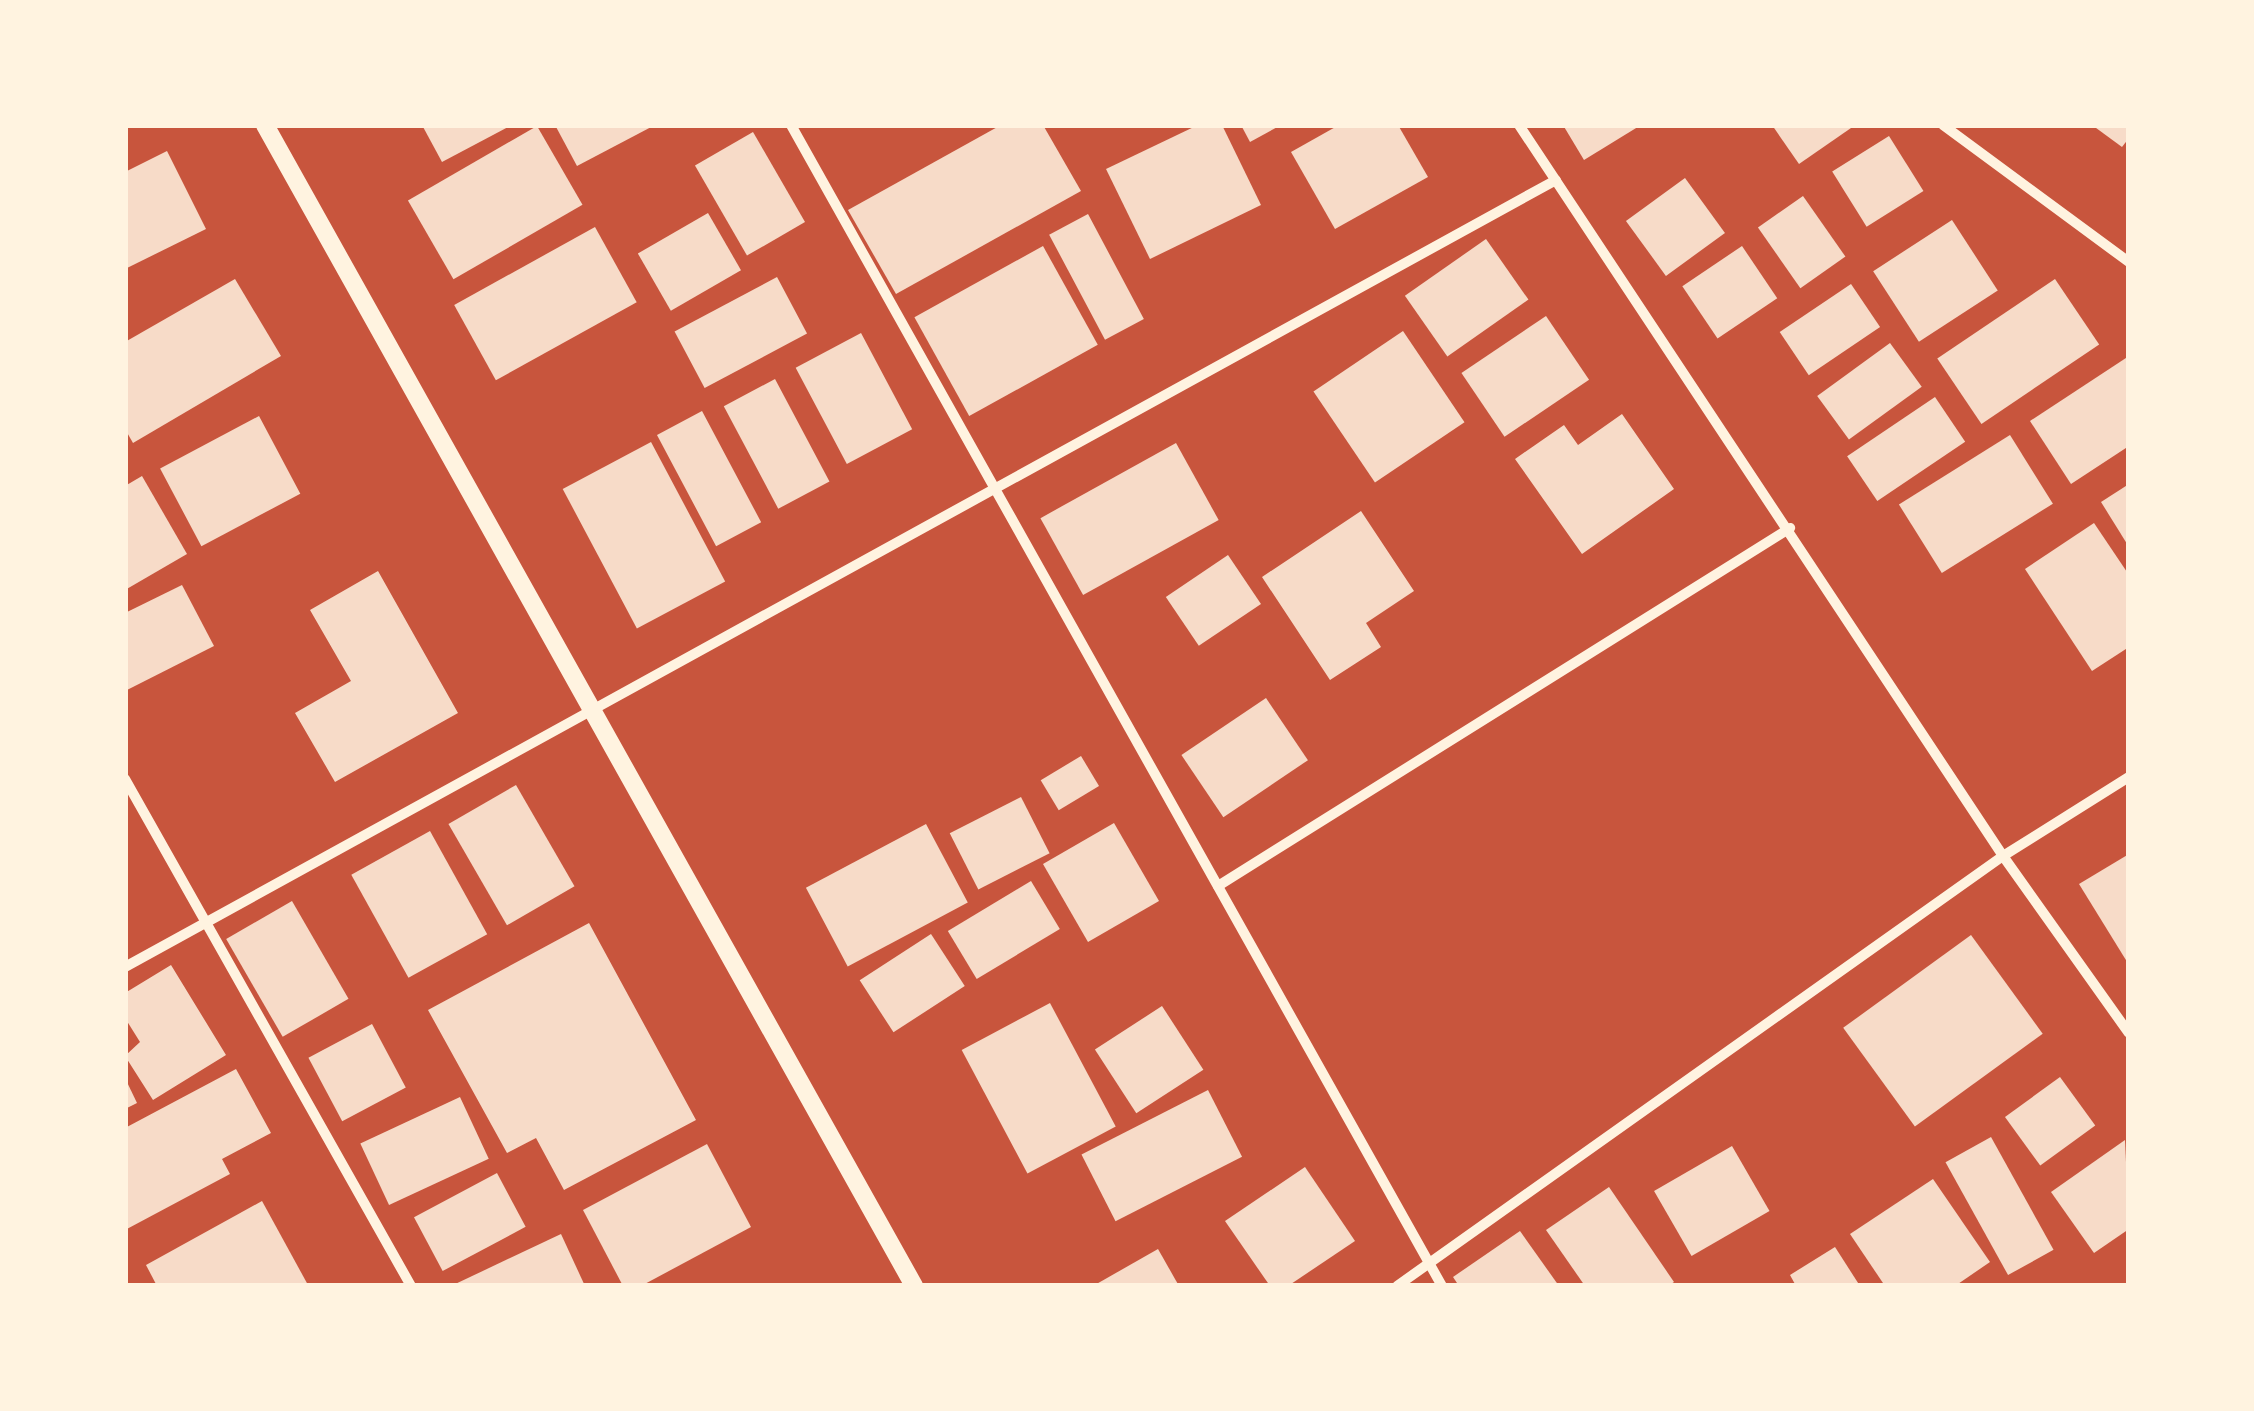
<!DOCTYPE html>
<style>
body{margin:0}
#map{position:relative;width:2254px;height:1411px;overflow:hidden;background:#c8553d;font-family:Quicksand,sans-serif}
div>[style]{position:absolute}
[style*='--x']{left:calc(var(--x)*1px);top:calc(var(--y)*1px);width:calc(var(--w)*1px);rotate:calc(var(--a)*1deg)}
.building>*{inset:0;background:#f7dbc8;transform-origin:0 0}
.minor>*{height:10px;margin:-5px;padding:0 5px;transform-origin:5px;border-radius:5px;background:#fff3e0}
.tertiary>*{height:18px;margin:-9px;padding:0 9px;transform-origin:9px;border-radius:9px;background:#fff3e0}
span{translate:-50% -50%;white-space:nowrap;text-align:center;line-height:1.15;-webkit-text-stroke:8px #fff3e0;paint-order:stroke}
.frame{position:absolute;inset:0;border:128px solid #fff3e0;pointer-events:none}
</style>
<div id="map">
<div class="building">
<div style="clip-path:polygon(422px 125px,512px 125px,442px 162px)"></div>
<div style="clip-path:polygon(555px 125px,655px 125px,577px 166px)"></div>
<div style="clip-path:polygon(1001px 125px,1043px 125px,1081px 191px,896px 294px,848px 210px)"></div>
<div style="clip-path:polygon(1198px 125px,1222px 125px,1261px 205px,1150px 259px,1106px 169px)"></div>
<div style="clip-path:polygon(1241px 125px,1281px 125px,1250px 142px)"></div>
<div style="clip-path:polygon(1339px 125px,1398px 125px,1428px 177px,1335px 229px,1291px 152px)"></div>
<div style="clip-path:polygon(1563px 125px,1641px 125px,1584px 160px)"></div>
<div style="clip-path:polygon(1772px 125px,1849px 125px,1851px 128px,1799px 164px)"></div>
<div style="clip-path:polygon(2092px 125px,2129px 125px,2129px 138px,2122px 147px)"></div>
<div style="left:537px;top:126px;width:91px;height:149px;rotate:60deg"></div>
<div style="left:753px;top:132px;width:104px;height:67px;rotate:60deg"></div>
<div style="left:1889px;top:136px;width:65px;height:67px;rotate:58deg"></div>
<div style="clip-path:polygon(167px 151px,206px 229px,125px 269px,125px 172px)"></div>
<div style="left:1685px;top:178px;width:68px;height:73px;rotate:54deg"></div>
<div style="left:1803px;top:196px;width:74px;height:55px;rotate:55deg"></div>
<div style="left:708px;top:213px;width:66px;height:81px;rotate:60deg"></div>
<div style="left:1088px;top:214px;width:119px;height:44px;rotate:62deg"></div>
<div style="left:1952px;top:220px;width:84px;height:94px;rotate:57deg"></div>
<div style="left:595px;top:227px;width:86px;height:161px;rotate:61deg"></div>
<div style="left:1486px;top:239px;width:74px;height:99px;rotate:55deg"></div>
<div style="left:1043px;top:246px;width:113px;height:147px;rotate:61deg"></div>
<div style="left:1742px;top:246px;width:63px;height:72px;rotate:56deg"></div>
<div style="left:777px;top:277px;width:64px;height:116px;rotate:62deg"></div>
<div style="clip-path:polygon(235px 279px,281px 356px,133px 443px,125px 429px,125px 342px)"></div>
<div style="left:2055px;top:279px;width:79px;height:142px;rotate:56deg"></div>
<div style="left:1851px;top:284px;width:52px;height:86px;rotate:56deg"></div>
<div style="left:1546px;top:316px;width:77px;height:102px;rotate:56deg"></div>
<div style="left:1403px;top:331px;width:110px;height:108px;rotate:56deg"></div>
<div style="left:861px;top:333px;width:109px;height:74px;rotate:62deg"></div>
<div style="left:1890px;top:343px;width:54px;height:90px;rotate:54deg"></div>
<div style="clip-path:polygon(2129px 356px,2129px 446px,2071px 484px,2030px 421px)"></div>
<div style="left:775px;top:379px;width:116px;height:58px;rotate:62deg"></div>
<div style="left:1935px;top:397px;width:54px;height:106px;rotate:56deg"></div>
<div style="left:702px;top:411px;width:126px;height:51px;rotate:62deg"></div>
<div style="clip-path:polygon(1622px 414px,1674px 489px,1582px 554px,1515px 459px,1564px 425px,1578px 445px)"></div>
<div style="left:259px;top:416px;width:88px;height:112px;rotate:62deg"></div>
<div style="left:2010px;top:435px;width:81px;height:131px;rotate:58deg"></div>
<div style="left:651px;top:442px;width:158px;height:100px;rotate:62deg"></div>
<div style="left:1176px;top:443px;width:88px;height:155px;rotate:61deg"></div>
<div style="clip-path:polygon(142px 476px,187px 554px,125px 590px,125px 486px)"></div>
<div style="clip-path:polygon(2129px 484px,2129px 547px,2101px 502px)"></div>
<div style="clip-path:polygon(1361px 511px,1414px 591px,1366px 623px,1381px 647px,1330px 680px,1262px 577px)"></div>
<div style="clip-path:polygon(2094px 523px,2129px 575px,2129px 647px,2092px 671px,2025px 569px)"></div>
<div style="left:1228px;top:555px;width:59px;height:75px;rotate:56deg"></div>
<div style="clip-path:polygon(378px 571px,458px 713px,335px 782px,295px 713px,351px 681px,310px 610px)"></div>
<div style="clip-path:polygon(182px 585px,214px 646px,125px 691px,125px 613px)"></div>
<div style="left:1266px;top:698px;width:75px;height:102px;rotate:56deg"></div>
<div style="left:1081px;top:756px;width:35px;height:47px;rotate:59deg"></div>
<div style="left:516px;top:785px;width:117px;height:78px;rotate:60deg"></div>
<div style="left:1021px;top:797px;width:63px;height:80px;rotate:63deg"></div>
<div style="left:1114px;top:823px;width:90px;height:82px;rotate:60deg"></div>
<div style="left:926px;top:824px;width:89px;height:136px;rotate:62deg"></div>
<div style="left:430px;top:831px;width:118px;height:90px;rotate:61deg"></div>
<div style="clip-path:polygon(2129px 854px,2129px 965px,2079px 884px)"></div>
<div style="left:1031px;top:881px;width:56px;height:97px;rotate:59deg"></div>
<div style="left:292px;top:901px;width:113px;height:76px;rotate:60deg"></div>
<div style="clip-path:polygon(589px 923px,696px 1120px,564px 1190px,536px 1138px,507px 1153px,428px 1010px)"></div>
<div style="left:931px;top:934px;width:62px;height:85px;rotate:57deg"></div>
<div style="left:1971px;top:935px;width:122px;height:158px;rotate:54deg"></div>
<div style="clip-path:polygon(171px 965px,226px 1055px,153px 1100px,125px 1056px,140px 1042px,125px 1018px,125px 993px)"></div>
<div style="left:1050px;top:1003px;width:140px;height:100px;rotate:62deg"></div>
<div style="left:1162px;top:1006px;width:76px;height:80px;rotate:57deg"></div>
<div style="left:372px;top:1024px;width:72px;height:72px;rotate:62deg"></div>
<div style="clip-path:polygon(236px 1069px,271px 1133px,222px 1159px,230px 1174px,125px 1230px,125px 1128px)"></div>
<div style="left:2060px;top:1077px;width:60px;height:68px;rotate:54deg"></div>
<div style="clip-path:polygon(125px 1078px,137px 1103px,125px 1109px)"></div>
<div style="left:1208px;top:1090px;width:75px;height:142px;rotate:63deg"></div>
<div style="left:460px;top:1097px;width:68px;height:110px;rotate:65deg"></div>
<div style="left:1991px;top:1137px;width:129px;height:52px;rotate:61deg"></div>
<div style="clip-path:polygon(2125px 1140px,2129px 1229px,2094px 1253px,2051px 1192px)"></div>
<div style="clip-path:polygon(707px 1144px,751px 1227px,641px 1286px,623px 1286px,583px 1210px)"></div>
<div style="left:1732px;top:1146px;width:75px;height:90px;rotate:60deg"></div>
<div style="clip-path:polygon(1305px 1167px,1355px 1241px,1288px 1286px,1270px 1286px,1225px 1221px)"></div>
<div style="left:497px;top:1173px;width:61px;height:94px;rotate:62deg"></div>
<div style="clip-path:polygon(1933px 1179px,1990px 1262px,1955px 1286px,1885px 1286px,1850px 1234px)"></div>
<div style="clip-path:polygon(1609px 1187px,1674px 1282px,1668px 1286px,1585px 1286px,1546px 1230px)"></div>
<div style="clip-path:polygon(262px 1201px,308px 1285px,157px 1286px,146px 1265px)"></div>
<div style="clip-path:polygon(1520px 1231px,1559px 1286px,1459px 1286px,1453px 1277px)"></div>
<div style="clip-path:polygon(561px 1234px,585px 1286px,451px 1286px)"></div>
<div style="clip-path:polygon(1835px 1247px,1860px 1286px,1796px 1286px,1790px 1275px)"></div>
<div style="clip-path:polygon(1158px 1249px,1179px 1286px,1093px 1286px)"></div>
</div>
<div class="minor">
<div style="--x:791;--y:125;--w:1331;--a:60.72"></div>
<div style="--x:1519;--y:125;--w:877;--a:56.49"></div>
<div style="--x:2003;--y:856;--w:217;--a:54.6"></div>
<div style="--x:1943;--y:125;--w:231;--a:36.4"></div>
<div style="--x:125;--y:779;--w:582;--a:60.57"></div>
<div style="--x:1218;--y:886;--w:675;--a:-32.04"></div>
<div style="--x:125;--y:967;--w:1633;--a:-28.81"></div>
<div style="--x:1397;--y:1286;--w:743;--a:-35.36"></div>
<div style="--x:2003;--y:856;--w:149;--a:-32.1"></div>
</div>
<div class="tertiary">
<div style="--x:265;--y:125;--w:1330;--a:60.79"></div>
</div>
<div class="frame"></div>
</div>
